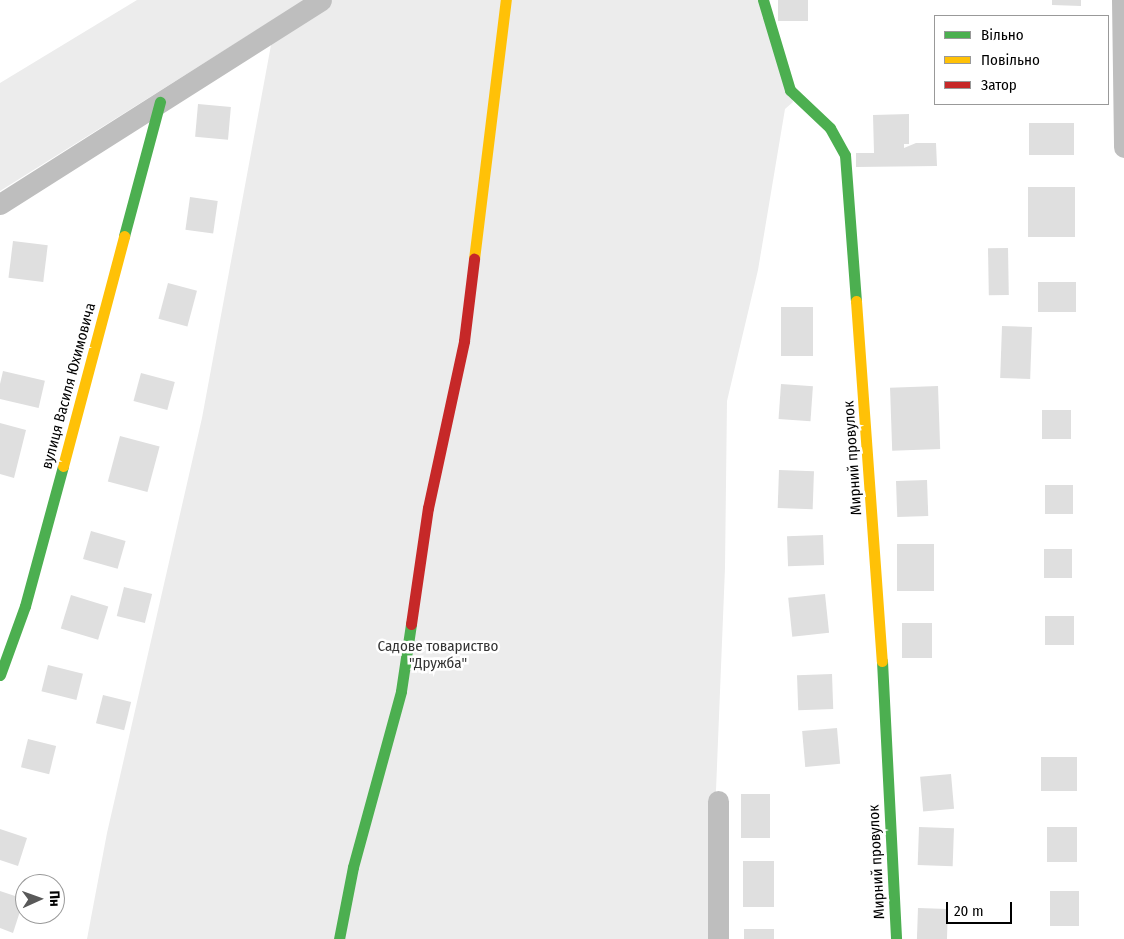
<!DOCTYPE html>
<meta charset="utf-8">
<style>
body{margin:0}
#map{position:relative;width:1124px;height:939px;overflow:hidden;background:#fff;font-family:"Fira Sans Condensed",sans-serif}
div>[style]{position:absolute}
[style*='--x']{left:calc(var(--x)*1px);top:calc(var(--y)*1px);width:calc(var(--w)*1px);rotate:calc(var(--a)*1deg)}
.green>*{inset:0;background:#ececec}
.building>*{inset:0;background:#dfdfdf;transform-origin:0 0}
.street>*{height:21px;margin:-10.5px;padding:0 10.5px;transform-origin:10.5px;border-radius:10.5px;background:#bebebe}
.fast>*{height:11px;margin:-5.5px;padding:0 5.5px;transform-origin:5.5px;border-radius:5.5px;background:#4caf50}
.slow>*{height:11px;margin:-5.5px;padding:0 5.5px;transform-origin:5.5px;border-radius:5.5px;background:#ffc107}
.jam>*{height:11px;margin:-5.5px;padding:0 5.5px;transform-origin:5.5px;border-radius:5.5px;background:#c62828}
span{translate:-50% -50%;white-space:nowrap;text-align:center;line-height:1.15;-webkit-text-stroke:5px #fff;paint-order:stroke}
.street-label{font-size:15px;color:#000}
.park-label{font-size:15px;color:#333}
.legend{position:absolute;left:934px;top:15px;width:175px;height:90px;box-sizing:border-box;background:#fff;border:1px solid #999;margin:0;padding:6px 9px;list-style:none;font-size:15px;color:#000}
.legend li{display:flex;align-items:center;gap:10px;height:25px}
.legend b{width:25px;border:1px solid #999}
.north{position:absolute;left:15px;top:874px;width:50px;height:50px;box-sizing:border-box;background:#fff;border:1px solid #999;border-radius:50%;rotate:88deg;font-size:14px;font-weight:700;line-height:20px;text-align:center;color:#000}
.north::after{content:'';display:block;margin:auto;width:18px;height:22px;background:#595959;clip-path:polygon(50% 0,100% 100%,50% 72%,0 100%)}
.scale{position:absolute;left:946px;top:902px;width:66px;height:22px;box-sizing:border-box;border:2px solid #000;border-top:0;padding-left:6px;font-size:15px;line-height:18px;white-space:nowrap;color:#000;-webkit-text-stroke:4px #fff;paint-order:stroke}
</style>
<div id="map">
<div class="green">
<div style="clip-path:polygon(137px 0,768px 0,793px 102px,785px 109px,758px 270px,727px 401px,725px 568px,710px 939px,87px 939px,107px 833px,202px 418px,276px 18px,0 191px,0 83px)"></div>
</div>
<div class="building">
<div style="left:778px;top:0;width:30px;height:21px"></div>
<div style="clip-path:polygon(1052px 0,1081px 0,1081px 6px,1052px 5px)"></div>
<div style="left:198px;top:104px;width:33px;height:33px;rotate:5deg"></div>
<div style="clip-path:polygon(909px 114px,909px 144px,904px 144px,904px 148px,916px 143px,936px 143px,937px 166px,856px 167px,856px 153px,874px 153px,873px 115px)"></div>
<div style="left:1029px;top:123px;width:45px;height:32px"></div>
<div style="left:1028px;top:187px;width:47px;height:50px"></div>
<div style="left:190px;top:197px;width:28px;height:33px;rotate:8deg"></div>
<div style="left:13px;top:241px;width:35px;height:37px;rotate:7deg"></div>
<div style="left:1008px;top:248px;width:47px;height:20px;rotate:89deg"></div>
<div style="left:1038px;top:282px;width:38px;height:30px"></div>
<div style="left:168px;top:283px;width:30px;height:37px;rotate:15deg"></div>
<div style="left:781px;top:307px;width:32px;height:49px"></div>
<div style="left:1002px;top:326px;width:30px;height:52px;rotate:2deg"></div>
<div style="left:3px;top:371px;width:43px;height:28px;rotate:13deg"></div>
<div style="left:141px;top:373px;width:35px;height:29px;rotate:15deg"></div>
<div style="left:781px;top:384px;width:32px;height:35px;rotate:4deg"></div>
<div style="left:938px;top:386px;width:63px;height:48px;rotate:88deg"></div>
<div style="left:1042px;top:410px;width:29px;height:29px"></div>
<div style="clip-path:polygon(0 423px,26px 430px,14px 478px,0 474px)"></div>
<div style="left:120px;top:436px;width:41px;height:47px;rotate:15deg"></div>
<div style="left:779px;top:470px;width:35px;height:38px;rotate:2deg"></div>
<div style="left:927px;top:480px;width:36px;height:31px;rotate:88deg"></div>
<div style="left:1045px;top:485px;width:28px;height:29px"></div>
<div style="left:91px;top:531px;width:36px;height:29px;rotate:16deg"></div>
<div style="left:823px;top:535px;width:30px;height:36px;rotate:88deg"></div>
<div style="left:897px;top:544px;width:37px;height:47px"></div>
<div style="left:1044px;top:549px;width:28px;height:29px"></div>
<div style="left:124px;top:587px;width:29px;height:30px;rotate:14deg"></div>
<div style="left:825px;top:594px;width:39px;height:37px;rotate:84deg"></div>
<div style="left:71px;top:595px;width:39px;height:35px;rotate:17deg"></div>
<div style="left:1045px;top:616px;width:29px;height:29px"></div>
<div style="left:902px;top:623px;width:30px;height:35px"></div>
<div style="left:48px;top:665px;width:36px;height:27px;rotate:14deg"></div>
<div style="left:832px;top:674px;width:35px;height:35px;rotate:88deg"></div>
<div style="left:103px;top:695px;width:29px;height:29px;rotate:14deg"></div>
<div style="left:837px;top:728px;width:36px;height:35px;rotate:85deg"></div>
<div style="left:28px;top:739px;width:29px;height:29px;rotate:14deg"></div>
<div style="left:1041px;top:757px;width:36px;height:34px"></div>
<div style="left:951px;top:774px;width:35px;height:31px;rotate:85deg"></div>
<div style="left:741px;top:794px;width:29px;height:44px"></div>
<div style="left:919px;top:827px;width:35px;height:38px;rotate:2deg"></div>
<div style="left:1077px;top:827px;width:35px;height:30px;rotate:90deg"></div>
<div style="clip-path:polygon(0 829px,27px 838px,18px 866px,0 860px)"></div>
<div style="left:743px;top:861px;width:31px;height:46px"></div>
<div style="clip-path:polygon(0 891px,24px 899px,13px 933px,0 928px)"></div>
<div style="left:1050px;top:891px;width:29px;height:35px"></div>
<div style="left:918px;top:908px;width:30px;height:31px;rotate:2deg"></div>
<div style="left:744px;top:929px;width:30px;height:10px"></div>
</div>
<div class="street">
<div style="--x:1122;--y:0;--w:147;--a:89.2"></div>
<div style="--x:0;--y:204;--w:380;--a:-32.4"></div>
<div style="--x:718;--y:801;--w:138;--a:90"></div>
</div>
<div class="fast">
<div style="--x:763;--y:0;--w:94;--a:73.3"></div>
<div style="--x:790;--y:90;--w:55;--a:43.5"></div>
<div style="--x:830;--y:128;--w:31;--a:61"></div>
<div style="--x:845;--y:155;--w:146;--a:85.7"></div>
<div style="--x:124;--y:236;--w:139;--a:-75"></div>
<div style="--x:882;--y:661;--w:278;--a:87.1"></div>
<div style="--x:0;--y:675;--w:73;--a:-70.1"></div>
<div style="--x:25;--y:606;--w:145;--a:-74.8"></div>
<div style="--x:339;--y:939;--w:73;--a:-79"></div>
<div style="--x:353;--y:867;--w:182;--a:-74.7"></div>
<div style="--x:401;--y:691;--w:68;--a:-81.5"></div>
</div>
<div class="slow">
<div style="--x:474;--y:259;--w:261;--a:-83"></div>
<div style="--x:856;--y:301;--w:361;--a:85.9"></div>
<div style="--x:63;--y:466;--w:238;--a:-75.1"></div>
</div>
<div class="jam">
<div style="--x:411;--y:624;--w:117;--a:-81.7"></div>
<div style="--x:428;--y:508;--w:171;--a:-77.8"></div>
<div style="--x:464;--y:341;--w:83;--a:-83"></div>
</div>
<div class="street-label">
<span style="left:69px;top:386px;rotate:-75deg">вулиця Василя Юхимовича</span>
<span style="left:853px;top:458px;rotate:-94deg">Мирний провулок</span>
<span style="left:877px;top:862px;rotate:-93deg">Мирний провулок</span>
</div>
<div class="park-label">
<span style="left:438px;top:655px">Садове товариство<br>"Дружба"</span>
</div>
<ul class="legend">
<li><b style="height:6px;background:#4caf50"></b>Вільно</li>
<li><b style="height:6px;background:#ffc107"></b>Повільно</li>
<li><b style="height:6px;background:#c62828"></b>Затор</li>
</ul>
<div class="north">Пн</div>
<div class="scale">20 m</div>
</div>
